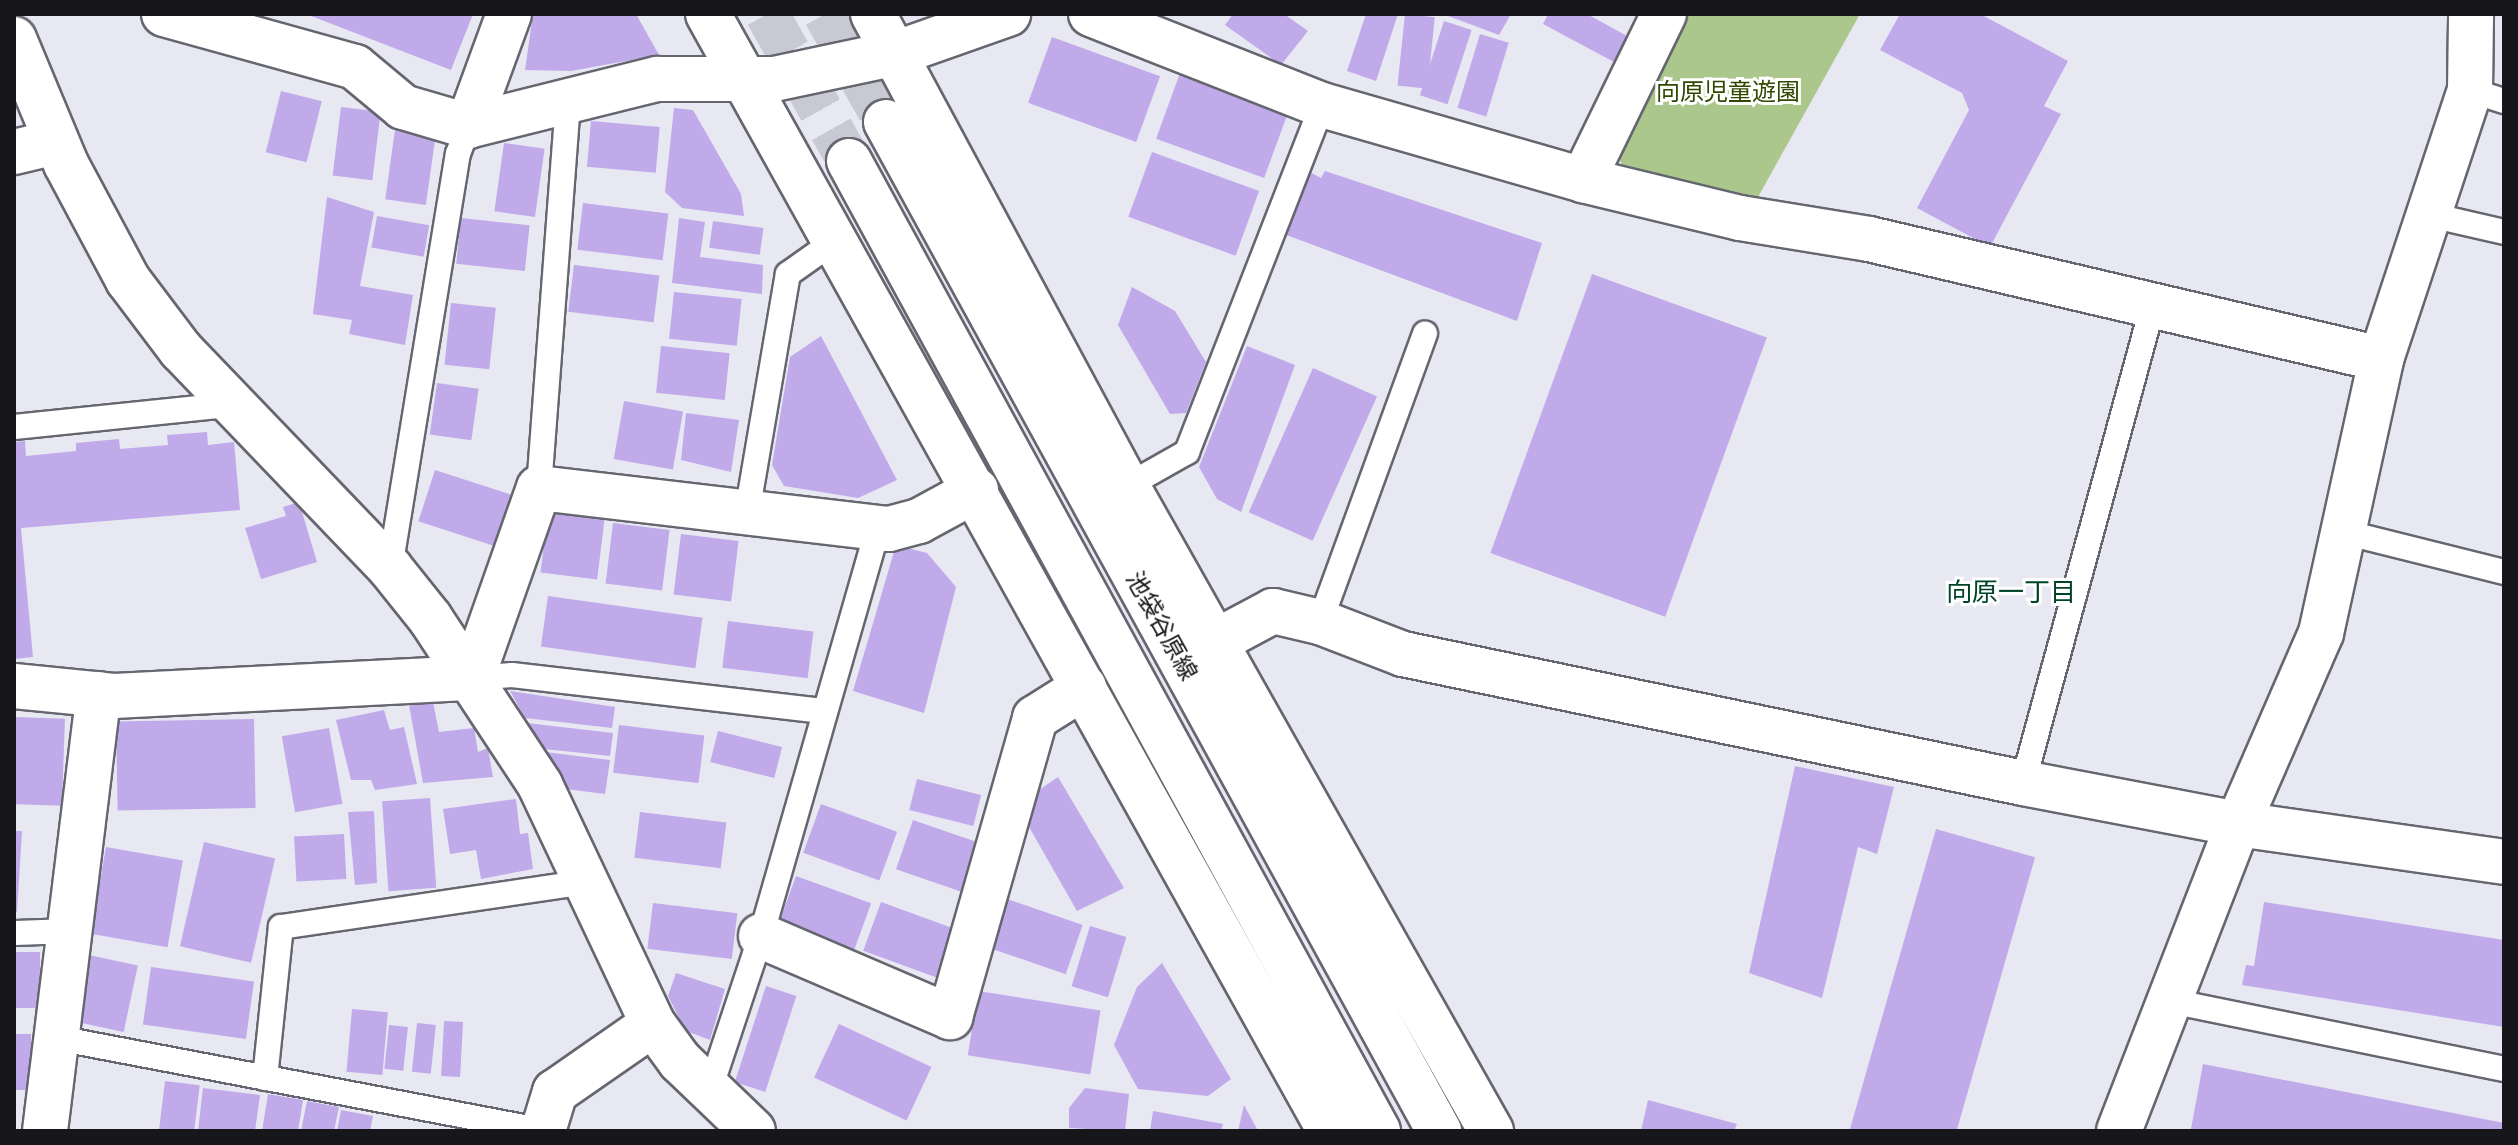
<!DOCTYPE html>
<meta charset="utf-8">
<style>
body{margin:0}
#map{position:relative;width:2518px;height:1145px;overflow:hidden;background:#e8e8f3;font-family:"Space Grotesk","Noto Sans JP",sans-serif}
div>[style]{position:absolute}
[style*='--x']{left:calc(var(--x)*1px);top:calc(var(--y)*1px);width:calc(var(--w)*1px);rotate:calc(var(--a)*1deg)}
.green>*{inset:0;background:#acc78b}
.building>*{inset:0;background:#c0aae9;transform-origin:0 0}
.secondary-tunnel>*{height:44px;margin-top:-22px;transform-origin:0;background:repeating-linear-gradient(90deg,#c9c9d3 0 44px,transparent 0 66px)}
.roads{filter:drop-shadow(2px 0 #65666f) drop-shadow(-2px 0 #65666f) drop-shadow(0 2px #65666f) drop-shadow(0 -2px #65666f)}
.lane>*{height:24px;margin:-12px;padding:0 12px;transform-origin:12px;border-radius:12px;background:#fff}
.street>*{height:44px;margin:-22px;padding:0 22px;transform-origin:22px;border-radius:22px;background:#fff}
.secondary>*{height:44px;margin:-22px;padding:0 22px;transform-origin:22px;border-radius:22px;background:#fff}
span{translate:-50% -50%;white-space:nowrap;text-align:center;line-height:1.15;-webkit-text-stroke:6px #fff;paint-order:stroke}
.park-label{font-size:24px;color:#304800}
.street-label{font-size:24px;color:#17171b}
.neighbourhood-label{font-size:26px;color:#004428}
.frame{position:absolute;inset:0;border:16px solid #17171b;pointer-events:none}
</style>
<div id="map">
<div class="green">
<div style="clip-path:polygon(1680px 14px,1860px 14px,1758px 197px,1623px 167px,1616px 151px)"></div>
</div>
<div class="building">
<div style="clip-path:polygon(306px 14px,473px 14px,451px 70px)"></div>
<div style="clip-path:polygon(533px 14px,636px 14px,659px 55px,571px 71px,525px 70px)"></div>
<div style="clip-path:polygon(1233px 14px,1284px 14px,1308px 31px,1281px 65px,1225px 25px)"></div>
<div style="clip-path:polygon(1366px 14px,1398px 14px,1376px 81px,1347px 71px)"></div>
<div style="left:1405px;top:14px;width:30px;height:72px;rotate:6deg"></div>
<div style="clip-path:polygon(1443px 14px,1511px 14px,1499px 35px)"></div>
<div style="clip-path:polygon(1548px 14px,1587px 14px,1627px 36px,1614px 62px,1543px 24px)"></div>
<div style="clip-path:polygon(1900px 14px,1980px 14px,2068px 61px,2044px 106px,2061px 114px,1990px 247px,1917px 208px,1969px 110px,1962px 93px,1880px 50px)"></div>
<div style="left:1444px;top:21px;width:29px;height:78px;rotate:18deg"></div>
<div style="left:1480px;top:34px;width:30px;height:77px;rotate:17deg"></div>
<div style="left:1052px;top:37px;width:115px;height:70px;rotate:20deg"></div>
<div style="left:1180px;top:73px;width:115px;height:70px;rotate:20deg"></div>
<div style="left:281px;top:91px;width:42px;height:63px;rotate:14deg"></div>
<div style="left:341px;top:107px;width:40px;height:69px;rotate:7deg"></div>
<div style="clip-path:polygon(674px 108px,693px 110px,741px 194px,744px 216px,682px 208px,665px 192px)"></div>
<div style="left:591px;top:121px;width:69px;height:46px;rotate:5deg"></div>
<div style="left:395px;top:130px;width:41px;height:70px;rotate:8deg"></div>
<div style="left:504px;top:143px;width:41px;height:69px;rotate:8deg"></div>
<div style="left:1152px;top:152px;width:114px;height:69px;rotate:20deg"></div>
<div style="clip-path:polygon(1298px 166px,1321px 178px,1325px 171px,1542px 243px,1517px 321px,1273px 230px)"></div>
<div style="clip-path:polygon(327px 197px,374px 212px,360px 286px,413px 295px,405px 345px,349px 334px,352px 320px,313px 314px)"></div>
<div style="left:583px;top:203px;width:86px;height:47px;rotate:7deg"></div>
<div style="left:377px;top:216px;width:53px;height:32px;rotate:10deg"></div>
<div style="left:461px;top:218px;width:69px;height:46px;rotate:6deg"></div>
<div style="clip-path:polygon(679px 218px,705px 222px,700px 257px,763px 265px,762px 294px,672px 283px)"></div>
<div style="left:713px;top:221px;width:51px;height:27px;rotate:8deg"></div>
<div style="left:574px;top:265px;width:86px;height:47px;rotate:7deg"></div>
<div style="left:1592px;top:274px;width:186px;height:297px;rotate:20deg"></div>
<div style="clip-path:polygon(1132px 287px,1175px 311px,1206px 362px,1186px 413px,1170px 414px,1118px 325px)"></div>
<div style="left:674px;top:292px;width:68px;height:47px;rotate:6deg"></div>
<div style="left:451px;top:303px;width:45px;height:62px;rotate:6deg"></div>
<div style="clip-path:polygon(821px 336px,897px 480px,858px 498px,784px 486px,772px 465px,790px 357px)"></div>
<div style="left:661px;top:346px;width:69px;height:47px;rotate:6deg"></div>
<div style="clip-path:polygon(1247px 346px,1295px 365px,1241px 512px,1217px 499px,1199px 467px)"></div>
<div style="left:1313px;top:368px;width:70px;height:158px;rotate:24deg"></div>
<div style="left:437px;top:383px;width:42px;height:52px;rotate:8deg"></div>
<div style="left:624px;top:401px;width:60px;height:59px;rotate:10deg"></div>
<div style="clip-path:polygon(686px 413px,739px 420px,731px 472px,681px 460px)"></div>
<div style="clip-path:polygon(207px 432px,208px 445px,234px 442px,240px 510px,21px 528px,33px 657px,14px 659px,14px 442px,25px 441px,26px 456px,76px 451px,76px 443px,119px 439px,120px 449px,168px 445px,167px 435px)"></div>
<div style="left:435px;top:470px;width:80px;height:54px;rotate:18deg"></div>
<div style="clip-path:polygon(299px 502px,317px 562px,261px 579px,245px 528px,286px 516px,283px 507px)"></div>
<div style="left:548px;top:512px;width:57px;height:61px;rotate:7deg"></div>
<div style="left:613px;top:523px;width:57px;height:61px;rotate:7deg"></div>
<div style="left:681px;top:534px;width:58px;height:61px;rotate:7deg"></div>
<div style="clip-path:polygon(896px 545px,927px 553px,956px 587px,924px 713px,853px 691px)"></div>
<div style="left:548px;top:596px;width:156px;height:51px;rotate:8deg"></div>
<div style="left:728px;top:621px;width:86px;height:47px;rotate:7deg"></div>
<div style="clip-path:polygon(510px 691px,615px 707px,612px 728px,525px 718px)"></div>
<div style="clip-path:polygon(433px 702px,439px 732px,474px 728px,478px 752px,488px 748px,493px 777px,423px 783px,409px 705px)"></div>
<div style="clip-path:polygon(384px 710px,390px 730px,404px 727px,417px 784px,375px 790px,371px 780px,351px 780px,336px 720px)"></div>
<div style="left:14px;top:717px;width:51px;height:87px;rotate:2deg"></div>
<div style="left:254px;top:719px;width:89px;height:138px;rotate:89deg"></div>
<div style="clip-path:polygon(527px 723px,613px 733px,610px 756px,544px 749px)"></div>
<div style="left:619px;top:725px;width:86px;height:48px;rotate:7deg"></div>
<div style="left:329px;top:728px;width:77px;height:48px;rotate:80deg"></div>
<div style="left:718px;top:731px;width:66px;height:32px;rotate:14deg"></div>
<div style="clip-path:polygon(545px 752px,610px 760px,605px 794px,566px 789px)"></div>
<div style="clip-path:polygon(1795px 766px,1894px 787px,1877px 854px,1858px 847px,1822px 998px,1749px 973px)"></div>
<div style="clip-path:polygon(1058px 777px,1124px 888px,1077px 911px,1029px 827px,1039px 790px)"></div>
<div style="left:917px;top:779px;width:66px;height:32px;rotate:14deg"></div>
<div style="left:430px;top:798px;width:90px;height:48px;rotate:86deg"></div>
<div style="clip-path:polygon(516px 799px,520px 834px,528px 833px,533px 869px,481px 879px,476px 850px,450px 854px,443px 809px)"></div>
<div style="left:821px;top:804px;width:81px;height:52px;rotate:20deg"></div>
<div style="clip-path:polygon(374px 811px,377px 883px,355px 885px,348px 812px)"></div>
<div style="left:640px;top:812px;width:87px;height:46px;rotate:7deg"></div>
<div style="left:913px;top:820px;width:79px;height:52px;rotate:19deg"></div>
<div style="left:1936px;top:829px;width:103px;height:315px;rotate:16deg"></div>
<div style="clip-path:polygon(14px 831px,22px 831px,17px 912px,14px 912px)"></div>
<div style="left:344px;top:834px;width:45px;height:50px;rotate:87deg"></div>
<div style="left:204px;top:842px;width:73px;height:107px;rotate:13deg"></div>
<div style="left:106px;top:847px;width:78px;height:88px;rotate:10deg"></div>
<div style="left:796px;top:876px;width:80px;height:51px;rotate:20deg"></div>
<div style="left:1007px;top:899px;width:80px;height:52px;rotate:19deg"></div>
<div style="left:881px;top:902px;width:81px;height:52px;rotate:20deg"></div>
<div style="clip-path:polygon(2264px 902px,2504px 940px,2504px 1027px,2242px 985px,2246px 965px,2254px 966px)"></div>
<div style="left:653px;top:903px;width:85px;height:46px;rotate:7deg"></div>
<div style="left:1090px;top:926px;width:38px;height:63px;rotate:17deg"></div>
<div style="left:40px;top:952px;width:56px;height:26px;rotate:90deg"></div>
<div style="left:84px;top:954px;width:55px;height:68px;rotate:12deg"></div>
<div style="clip-path:polygon(1162px 963px,1231px 1079px,1208px 1096px,1138px 1089px,1114px 1045px,1137px 987px)"></div>
<div style="left:151px;top:967px;width:104px;height:58px;rotate:8deg"></div>
<div style="clip-path:polygon(676px 973px,725px 989px,710px 1040px,686px 1031px,668px 996px)"></div>
<div style="left:766px;top:986px;width:32px;height:101px;rotate:18deg"></div>
<div style="left:978px;top:991px;width:124px;height:65px;rotate:9deg"></div>
<div style="left:352px;top:1009px;width:36px;height:63px;rotate:5deg"></div>
<div style="left:444px;top:1021px;width:19px;height:55px;rotate:3deg"></div>
<div style="left:417px;top:1023px;width:19px;height:49px;rotate:6deg"></div>
<div style="left:839px;top:1024px;width:102px;height:59px;rotate:25deg"></div>
<div style="left:389px;top:1025px;width:19px;height:44px;rotate:6deg"></div>
<div style="left:31px;top:1034px;width:56px;height:17px;rotate:90deg"></div>
<div style="clip-path:polygon(2203px 1064px,2504px 1123px,2504px 1131px,2182px 1131px,2191px 1129px)"></div>
<div style="left:165px;top:1081px;width:35px;height:50px;rotate:7deg"></div>
<div style="clip-path:polygon(203px 1088px,260px 1095px,255px 1131px,198px 1131px)"></div>
<div style="clip-path:polygon(1085px 1088px,1129px 1094px,1125px 1131px,1069px 1128px,1069px 1108px)"></div>
<div style="clip-path:polygon(268px 1094px,303px 1100px,298px 1131px,262px 1131px)"></div>
<div style="clip-path:polygon(1648px 1100px,1737px 1124px,1734px 1131px,1641px 1131px)"></div>
<div style="clip-path:polygon(307px 1101px,339px 1107px,334px 1131px,301px 1131px)"></div>
<div style="clip-path:polygon(1244px 1105px,1258px 1131px,1238px 1131px)"></div>
<div style="clip-path:polygon(341px 1110px,373px 1116px,370px 1131px,337px 1131px)"></div>
<div style="clip-path:polygon(1153px 1111px,1223px 1124px,1221px 1131px,1150px 1131px)"></div>
</div>
<div class="secondary-tunnel">
<div style="--x:767;--y:14;--w:168;--a:60.8"></div>
<div style="--x:825;--y:14;--w:124;--a:60.5"></div>
</div>
<div class="roads">
<div class="lane">
<div style="--x:2470;--y:90;--w:36;--a:18"></div>
<div style="--x:2430;--y:215;--w:76;--a:12.9"></div>
<div style="--x:14;--y:427;--w:222;--a:-5.9"></div>
<div style="--x:1127;--y:486;--w:69;--a:-29.5"></div>
<div style="--x:1187;--y:452;--w:372;--a:-68.7"></div>
<div style="--x:539;--y:488;--w:387;--a:-85.7"></div>
<div style="--x:747;--y:513;--w:242;--a:-80.3"></div>
<div style="--x:788;--y:274;--w:59;--a:-35.3"></div>
<div style="--x:2340;--y:531;--w:169;--a:14"></div>
<div style="--x:390;--y:568;--w:420;--a:-80.7"></div>
<div style="--x:458;--y:154;--w:30;--a:-70"></div>
<div style="--x:1320;--y:622;--w:307;--a:-70"></div>
<div style="--x:472;--y:678;--w:40;--a:-4.3"></div>
<div style="--x:512;--y:675;--w:315;--a:6.6"></div>
<div style="--x:2023;--y:783;--w:495;--a:-74.8"></div>
<div style="--x:14;--y:933;--w:57;--a:-2"></div>
<div style="--x:2170;--y:1001;--w:341;--a:11.5"></div>
<div style="--x:57;--y:1038;--w:495;--a:10.8"></div>
<div style="--x:265;--y:1078;--w:152;--a:-84"></div>
<div style="--x:281;--y:927;--w:306;--a:-8.4"></div>
<div style="--x:709;--y:1092;--w:164;--a:-71.6"></div>
<div style="--x:761;--y:936;--w:424;--a:-74"></div>
</div>
<div class="street">
<div style="--x:164;--y:14;--w:198;--a:15.5"></div>
<div style="--x:355;--y:67;--w:62;--a:39.8"></div>
<div style="--x:403;--y:107;--w:68;--a:16.3"></div>
<div style="--x:468;--y:126;--w:195;--a:-14"></div>
<div style="--x:657;--y:79;--w:117;--a:0"></div>
<div style="--x:774;--y:79;--w:126;--a:-11.9"></div>
<div style="--x:897;--y:53;--w:118;--a:-19.4"></div>
<div style="--x:708;--y:14;--w:1279;--a:60.89"></div>
<div style="--x:873;--y:14;--w:536;--a:61.71"></div>
<div style="--x:1127;--y:486;--w:741;--a:60.56"></div>
<div style="--x:1091;--y:14;--w:248;--a:21.5"></div>
<div style="--x:1322;--y:105;--w:272;--a:16"></div>
<div style="--x:1583;--y:180;--w:162;--a:13.6"></div>
<div style="--x:1740;--y:218;--w:131;--a:9.2"></div>
<div style="--x:1869;--y:239;--w:526;--a:13.19"></div>
<div style="--x:14;--y:39;--w:135;--a:67.4"></div>
<div style="--x:66;--y:164;--w:132;--a:61.9"></div>
<div style="--x:128;--y:280;--w:88;--a:52.9"></div>
<div style="--x:181;--y:350;--w:302;--a:46.2"></div>
<div style="--x:390;--y:568;--w:64;--a:51.3"></div>
<div style="--x:430;--y:618;--w:200;--a:56.6"></div>
<div style="--x:540;--y:785;--w:264;--a:64.7"></div>
<div style="--x:653;--y:1024;--w:46;--a:53.9"></div>
<div style="--x:680;--y:1061;--w:101;--a:43.8"></div>
<div style="--x:468;--y:126;--w:119;--a:-69.9"></div>
<div style="--x:14;--y:152;--w:43;--a:-13.4"></div>
<div style="--x:1583;--y:180;--w:185;--a:-64"></div>
<div style="--x:1215;--y:642;--w:66;--a:-28.1"></div>
<div style="--x:1273;--y:611;--w:48;--a:13.2"></div>
<div style="--x:1320;--y:622;--w:89;--a:21.1"></div>
<div style="--x:1403;--y:654;--w:633;--a:11.75"></div>
<div style="--x:2023;--y:783;--w:219;--a:10.8"></div>
<div style="--x:2238;--y:824;--w:269;--a:8.1"></div>
<div style="--x:14;--y:686;--w:100;--a:5.7"></div>
<div style="--x:114;--y:696;--w:358;--a:-2.9"></div>
<div style="--x:472;--y:678;--w:201;--a:-70.6"></div>
<div style="--x:539;--y:488;--w:352;--a:6.7"></div>
<div style="--x:889;--y:529;--w:31;--a:-15"></div>
<div style="--x:919;--y:521;--w:65;--a:-28.5"></div>
<div style="--x:761;--y:936;--w:206;--a:23.2"></div>
<div style="--x:950;--y:1017;--w:311;--a:-74.1"></div>
<div style="--x:1035;--y:718;--w:58;--a:-32.3"></div>
<div style="--x:45;--y:1131;--w:440;--a:-83"></div>
<div style="--x:543;--y:1131;--w:41;--a:-72.9"></div>
<div style="--x:555;--y:1092;--w:119;--a:-34.8"></div>
<div style="--x:2119;--y:1131;--w:329;--a:-68.8"></div>
<div style="--x:2238;--y:824;--w:208;--a:-66.5"></div>
<div style="--x:2321;--y:633;--w:280;--a:-77.6"></div>
<div style="--x:2381;--y:359;--w:283;--a:-71.7"></div>
<div style="--x:2470;--y:90;--w:76;--a:-89.2"></div>
</div>
<div class="secondary">
<div style="--x:886;--y:122;--w:1151;--a:61.27"></div>
<div style="--x:849;--y:161;--w:1105;--a:61.39"></div>
</div>
</div>
<div class="park-label">
<span style="left:1728px;top:92px">向原児童遊園</span>
</div>
<div class="street-label">
<span style="left:1162px;top:626px;rotate:61deg">池袋谷原線</span>
</div>
<div class="neighbourhood-label">
<span style="left:2011px;top:593px">向原一丁目</span>
</div>
<div class="frame"></div>
</div>
